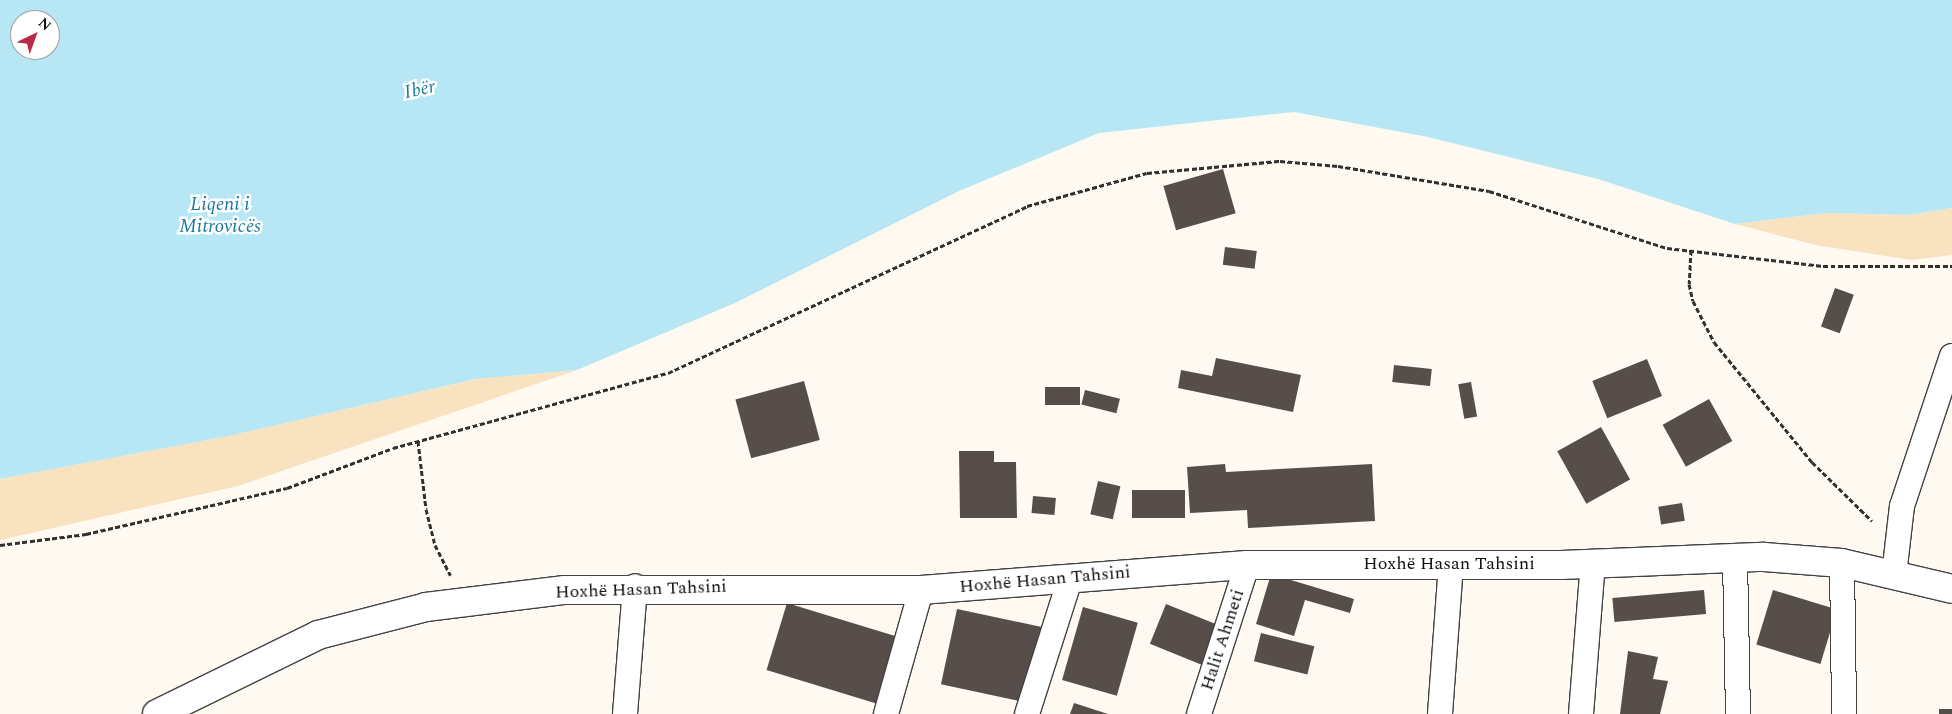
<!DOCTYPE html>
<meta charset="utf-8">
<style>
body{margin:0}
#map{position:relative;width:1952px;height:714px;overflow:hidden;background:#fefaf1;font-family:Spectral,serif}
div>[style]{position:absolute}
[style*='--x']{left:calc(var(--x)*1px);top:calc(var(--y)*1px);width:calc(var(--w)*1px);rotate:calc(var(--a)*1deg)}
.sand>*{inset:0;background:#f8e2bf}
.water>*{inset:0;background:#b7e7f4}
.building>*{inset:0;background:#574e4b;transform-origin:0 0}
.path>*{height:3px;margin-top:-1.5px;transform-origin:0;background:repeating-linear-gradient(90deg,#313131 0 5px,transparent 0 7.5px)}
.roads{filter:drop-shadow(1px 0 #424242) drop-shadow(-1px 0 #424242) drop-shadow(0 1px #424242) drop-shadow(0 -1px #424242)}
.minor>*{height:24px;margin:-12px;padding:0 12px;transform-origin:12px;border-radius:12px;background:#fff}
.tertiary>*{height:28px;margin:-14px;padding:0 14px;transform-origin:14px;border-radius:14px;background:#fff}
span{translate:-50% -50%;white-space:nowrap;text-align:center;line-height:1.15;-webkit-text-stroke:5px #fff;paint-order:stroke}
.street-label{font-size:18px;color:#0f0f0f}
.water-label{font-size:19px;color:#1c799c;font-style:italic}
.north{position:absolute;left:10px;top:10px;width:50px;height:50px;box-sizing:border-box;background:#fff;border:1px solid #9f9f9f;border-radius:50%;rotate:42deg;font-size:14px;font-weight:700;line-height:20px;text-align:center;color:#0f0f0f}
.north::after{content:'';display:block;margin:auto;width:18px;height:22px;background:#ba2b49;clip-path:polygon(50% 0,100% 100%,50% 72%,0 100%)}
</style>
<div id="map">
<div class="sand">
<div style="clip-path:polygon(1952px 208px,1952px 255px,1911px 260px,1816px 245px,1735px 224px,1826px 213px,1910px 215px)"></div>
<div style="clip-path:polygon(577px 370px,238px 486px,0 540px,0 479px,229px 436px,477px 379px)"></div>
</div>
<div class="water">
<div style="clip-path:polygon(evenodd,0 0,1952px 0,1952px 208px,1910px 215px,1826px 213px,1735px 224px,1598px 179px,1428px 137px,1294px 112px,1099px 133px,959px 191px,735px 303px,577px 370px,476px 379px,229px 436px,0 479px,0 0,20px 20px,50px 20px,50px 50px,20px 50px,20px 20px)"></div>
</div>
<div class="building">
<div style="left:1223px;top:169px;width:46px;height:62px;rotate:74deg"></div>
<div style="left:1225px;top:247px;width:32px;height:18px;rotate:7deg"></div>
<div style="left:1835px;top:288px;width:20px;height:41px;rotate:20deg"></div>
<div style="clip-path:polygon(1216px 358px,1301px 375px,1293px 412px,1178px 388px,1181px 370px,1212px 376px)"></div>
<div style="left:1647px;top:359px;width:40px;height:59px;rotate:68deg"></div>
<div style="left:1394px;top:365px;width:38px;height:17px;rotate:6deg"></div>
<div style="left:804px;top:381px;width:61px;height:71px;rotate:75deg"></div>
<div style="left:1471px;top:382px;width:35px;height:13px;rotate:80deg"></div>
<div style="left:1045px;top:387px;width:35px;height:18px"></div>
<div style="left:1085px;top:390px;width:36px;height:15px;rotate:14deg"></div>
<div style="left:1709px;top:399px;width:48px;height:53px;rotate:61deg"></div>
<div style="left:1601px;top:427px;width:60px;height:50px;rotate:61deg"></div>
<div style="clip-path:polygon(959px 451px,994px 451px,994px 462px,1016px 462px,1017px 518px,960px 518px)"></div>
<div style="clip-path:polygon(1225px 464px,1226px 472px,1372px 464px,1375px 521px,1248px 528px,1247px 510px,1190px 513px,1187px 467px)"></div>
<div style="left:1098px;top:481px;width:23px;height:34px;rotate:13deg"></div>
<div style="left:1132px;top:490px;width:53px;height:28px"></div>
<div style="left:1033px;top:496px;width:23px;height:17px;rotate:5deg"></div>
<div style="left:1682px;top:503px;width:18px;height:24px;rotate:81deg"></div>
<div style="clip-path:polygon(1271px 574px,1354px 599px,1350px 613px,1305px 600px,1294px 636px,1256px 624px)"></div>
<div style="left:1704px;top:590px;width:24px;height:92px;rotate:85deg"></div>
<div style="left:1773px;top:590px;width:67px;height:57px;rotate:17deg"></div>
<div style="left:787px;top:603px;width:119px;height:70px;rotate:17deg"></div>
<div style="left:1166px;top:604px;width:61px;height:43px;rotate:22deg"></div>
<div style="left:1083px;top:607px;width:57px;height:76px;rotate:16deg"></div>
<div style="left:957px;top:609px;width:88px;height:77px;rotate:12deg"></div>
<div style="left:1261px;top:633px;width:55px;height:29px;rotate:14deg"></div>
<div style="clip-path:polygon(1628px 651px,1658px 657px,1653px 679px,1668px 681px,1660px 714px,1620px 714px)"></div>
<div style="clip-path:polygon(1074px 703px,1108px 714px,1070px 714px)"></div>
<div style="left:1939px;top:709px;width:13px;height:5px"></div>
</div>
<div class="path">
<div style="--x:1691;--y:250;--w:34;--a:93"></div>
<div style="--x:1689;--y:284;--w:17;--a:77"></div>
<div style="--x:1693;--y:301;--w:46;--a:62.9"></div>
<div style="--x:1714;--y:342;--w:155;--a:50.8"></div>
<div style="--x:1812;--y:462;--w:84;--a:44.5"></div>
<div style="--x:418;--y:441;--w:68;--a:83.3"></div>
<div style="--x:426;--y:509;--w:37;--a:76"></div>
<div style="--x:435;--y:545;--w:34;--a:63"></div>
<div style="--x:0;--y:545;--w:87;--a:-7.3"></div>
<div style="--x:86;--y:534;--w:206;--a:-12.9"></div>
<div style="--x:287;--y:488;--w:113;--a:-20.7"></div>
<div style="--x:393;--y:448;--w:285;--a:-15.3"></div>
<div style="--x:668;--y:373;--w:396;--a:-24.9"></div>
<div style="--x:1027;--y:206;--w:124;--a:-15.4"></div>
<div style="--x:1147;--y:173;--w:134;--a:-5.2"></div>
<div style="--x:1280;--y:161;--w:58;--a:4.9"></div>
<div style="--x:1338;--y:166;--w:153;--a:9.4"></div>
<div style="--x:1489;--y:191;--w:187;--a:17.8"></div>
<div style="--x:1667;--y:248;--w:157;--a:6.6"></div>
<div style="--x:1823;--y:266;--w:129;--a:0"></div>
</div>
<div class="roads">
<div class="minor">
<div style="--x:1735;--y:558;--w:156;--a:88.9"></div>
<div style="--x:1842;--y:563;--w:151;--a:89.2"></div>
<div style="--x:1894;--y:575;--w:69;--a:-83.4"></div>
<div style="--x:1902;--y:506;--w:158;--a:-71.6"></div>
<div style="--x:625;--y:714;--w:128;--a:-85.5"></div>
<div style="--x:886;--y:714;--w:129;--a:-74.2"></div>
<div style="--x:1027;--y:714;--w:139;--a:-72.3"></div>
<div style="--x:1199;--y:714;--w:157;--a:-72.1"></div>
<div style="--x:1440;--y:714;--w:150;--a:-85.8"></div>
<div style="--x:1581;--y:714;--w:151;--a:-85.5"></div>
</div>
<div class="tertiary">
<div style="--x:157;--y:714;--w:179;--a:-26.1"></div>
<div style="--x:318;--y:635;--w:112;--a:-14.5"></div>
<div style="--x:426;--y:607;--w:140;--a:-7"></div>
<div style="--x:565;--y:590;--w:356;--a:0"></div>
<div style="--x:921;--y:590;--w:327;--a:-4.4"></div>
<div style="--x:1247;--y:565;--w:314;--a:0"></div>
<div style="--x:1561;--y:565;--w:203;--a:-2.3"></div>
<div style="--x:1764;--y:557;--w:78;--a:4.4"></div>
<div style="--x:1842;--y:563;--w:113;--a:13.3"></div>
</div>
</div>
<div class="street-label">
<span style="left:1449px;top:564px">Hoxhë Hasan Tahsini</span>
<span style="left:1045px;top:580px;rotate:-5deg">Hoxhë Hasan Tahsini</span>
<span style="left:641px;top:590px;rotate:-2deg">Hoxhë Hasan Tahsini</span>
<span style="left:1223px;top:640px;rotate:-72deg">Halit Ahmeti</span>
</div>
<div class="water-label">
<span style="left:420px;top:90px;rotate:-12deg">Ibër</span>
<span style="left:220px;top:216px">Liqeni i<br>Mitrovicës</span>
</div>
<div class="north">N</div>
</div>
